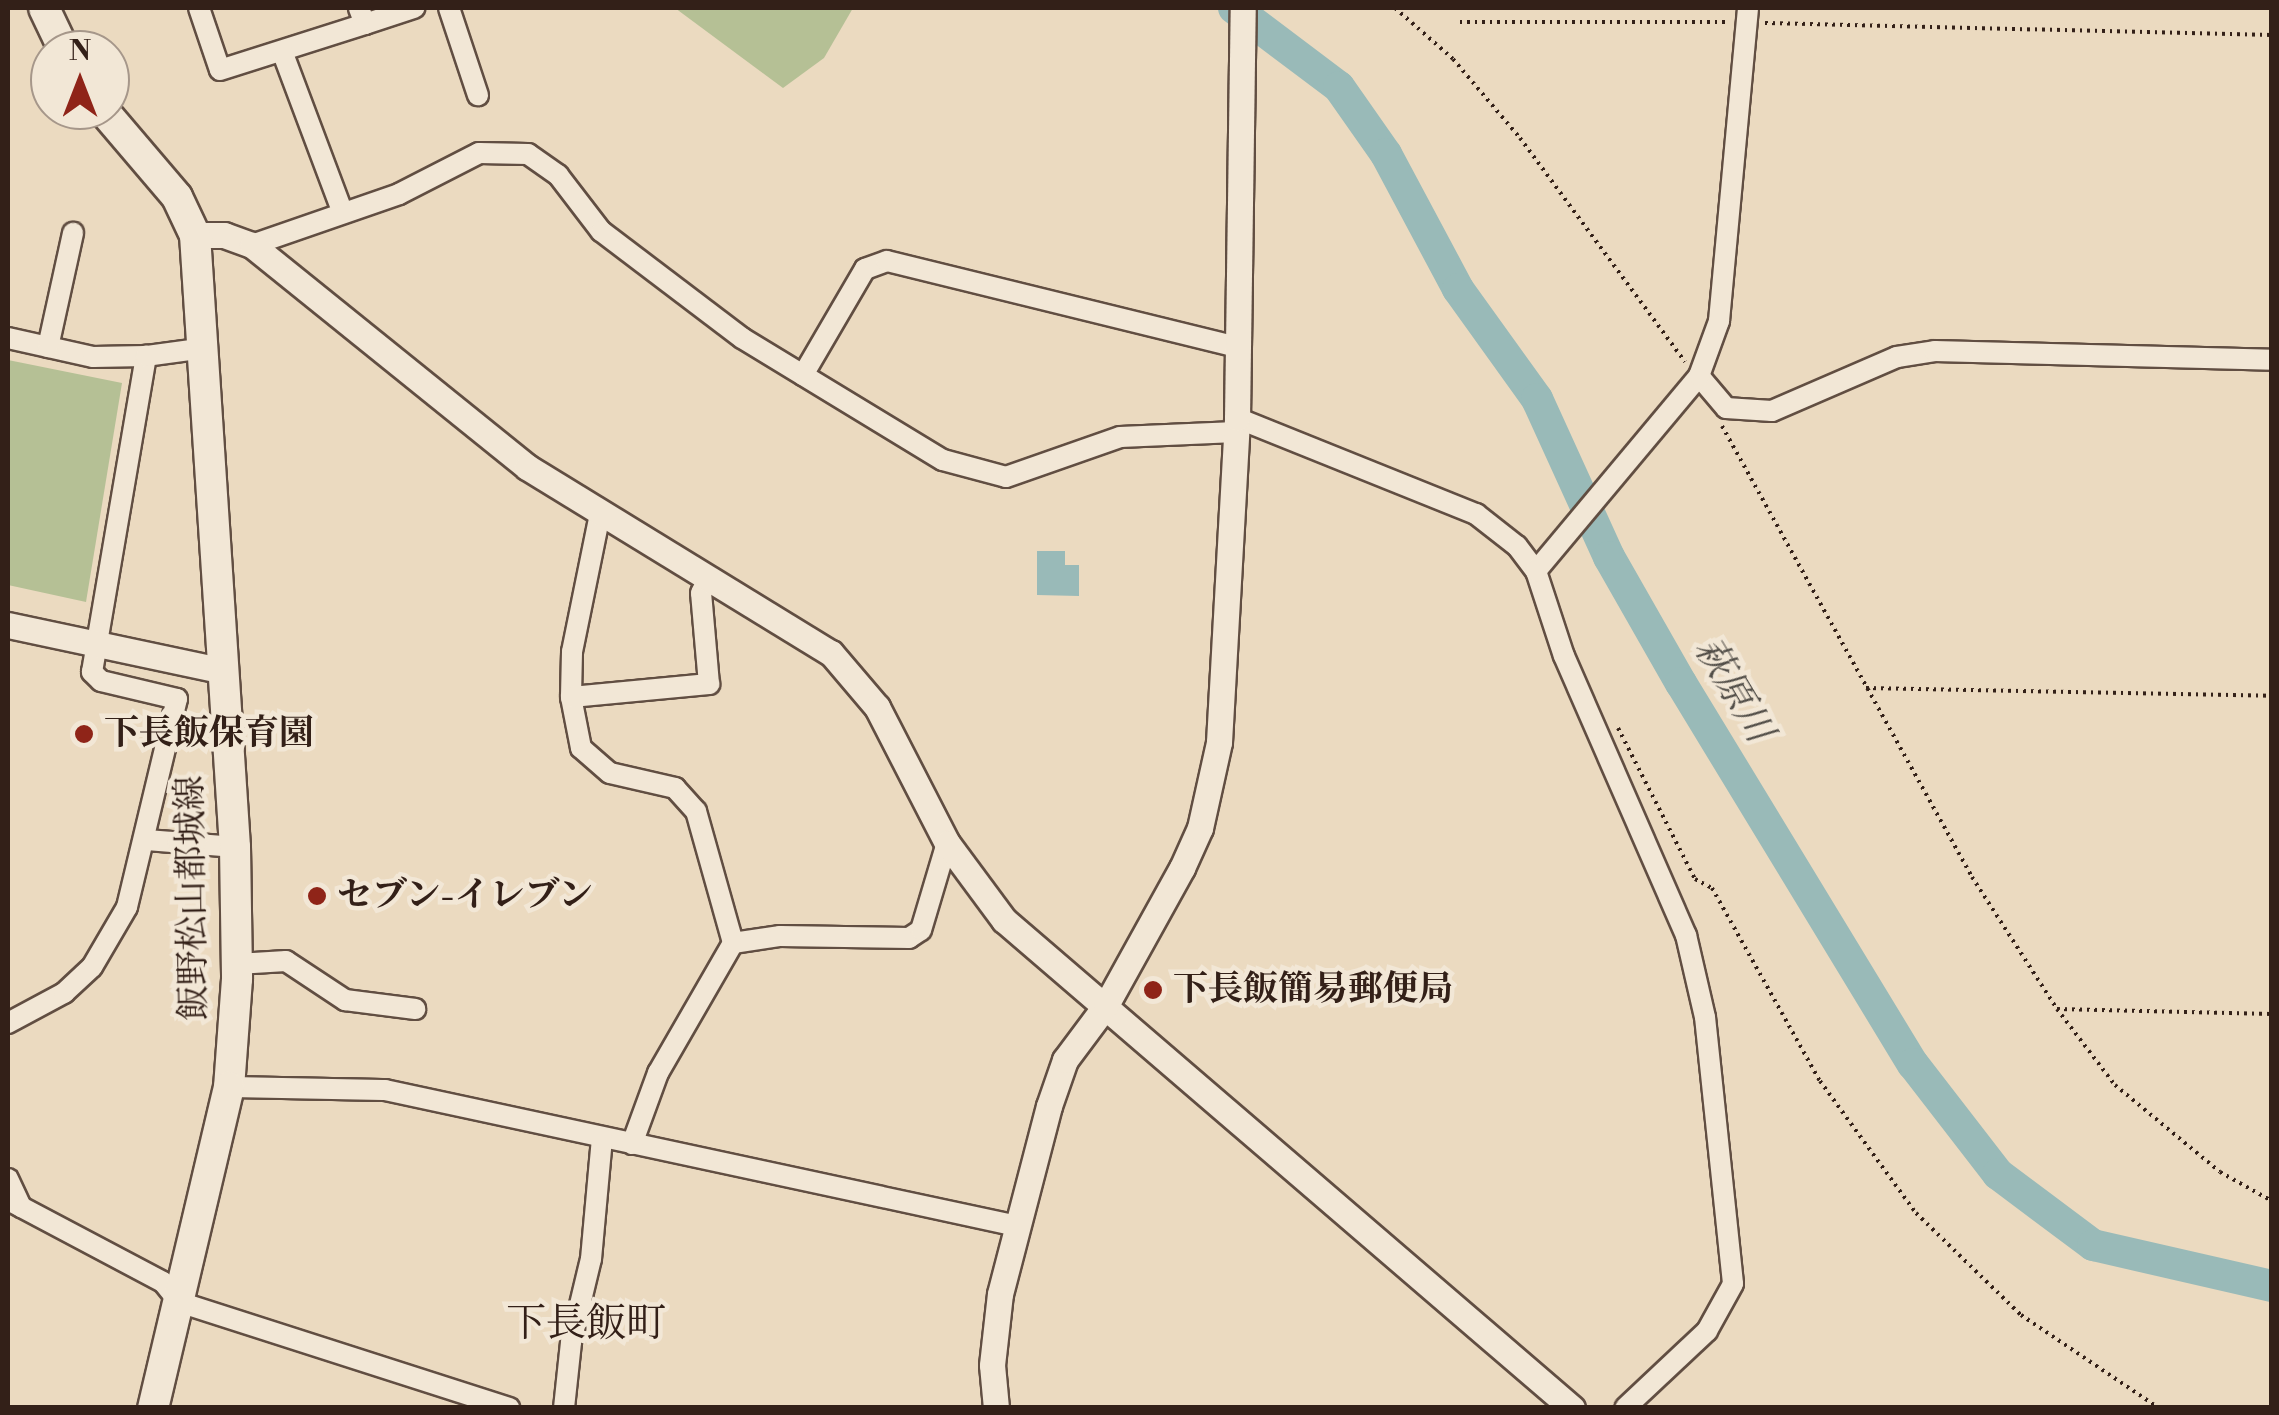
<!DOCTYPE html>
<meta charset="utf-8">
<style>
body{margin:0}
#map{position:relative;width:2279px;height:1415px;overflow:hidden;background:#ebdac0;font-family:"Libre Bodoni","Noto Serif JP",serif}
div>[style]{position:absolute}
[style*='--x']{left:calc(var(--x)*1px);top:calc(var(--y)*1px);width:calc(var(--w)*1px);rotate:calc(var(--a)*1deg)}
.green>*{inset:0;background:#b5c095}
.water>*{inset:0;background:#99bab8}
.river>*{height:32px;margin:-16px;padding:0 16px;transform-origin:16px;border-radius:16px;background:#99bab8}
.path>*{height:4px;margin-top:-2px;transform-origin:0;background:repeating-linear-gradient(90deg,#332018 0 2.5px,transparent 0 7.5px)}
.roads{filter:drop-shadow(2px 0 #614e42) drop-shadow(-2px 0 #614e42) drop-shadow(0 2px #614e42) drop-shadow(0 -2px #614e42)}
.minor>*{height:20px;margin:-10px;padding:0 10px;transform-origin:10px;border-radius:10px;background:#f2e7d6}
.tertiary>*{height:25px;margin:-12.5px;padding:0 12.5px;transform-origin:12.5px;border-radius:12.5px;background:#f2e7d6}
.secondary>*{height:30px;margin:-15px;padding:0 15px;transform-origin:15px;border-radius:15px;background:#f2e7d6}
.dots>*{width:28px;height:28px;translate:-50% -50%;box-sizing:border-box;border:5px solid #f2e7d6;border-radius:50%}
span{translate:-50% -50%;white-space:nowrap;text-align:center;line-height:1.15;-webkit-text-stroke:9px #f2e7d6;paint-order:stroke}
.poi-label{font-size:35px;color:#332018;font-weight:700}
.left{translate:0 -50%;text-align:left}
.street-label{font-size:35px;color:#332018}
.water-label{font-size:38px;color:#524e48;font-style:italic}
.quarter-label{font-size:40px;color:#332018}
.frame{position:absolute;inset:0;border:10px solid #332018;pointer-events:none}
.north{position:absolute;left:30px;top:30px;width:100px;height:100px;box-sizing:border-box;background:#f2e7d6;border:2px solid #a6978a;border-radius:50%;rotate:0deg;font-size:28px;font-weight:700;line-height:40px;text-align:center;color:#332018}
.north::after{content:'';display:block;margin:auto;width:35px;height:45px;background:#8f2418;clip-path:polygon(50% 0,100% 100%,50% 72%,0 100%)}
</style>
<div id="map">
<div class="green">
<div style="clip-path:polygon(675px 8px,853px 8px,824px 58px,783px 88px)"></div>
<div style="clip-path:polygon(8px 360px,122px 383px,86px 602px,8px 585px)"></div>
</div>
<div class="water">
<div style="clip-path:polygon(1037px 551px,1065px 551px,1065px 565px,1079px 565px,1079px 596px,1037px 595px)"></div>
</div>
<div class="river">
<div style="--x:1234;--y:8;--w:131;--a:37"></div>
<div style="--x:1339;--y:87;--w:82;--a:55"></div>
<div style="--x:1386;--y:154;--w:153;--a:61.9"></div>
<div style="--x:1458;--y:289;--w:135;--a:54.3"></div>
<div style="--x:1537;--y:399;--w:174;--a:65.5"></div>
<div style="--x:1609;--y:557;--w:145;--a:60.3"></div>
<div style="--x:1681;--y:683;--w:446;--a:58.7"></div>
<div style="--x:1913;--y:1064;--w:139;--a:52.3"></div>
<div style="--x:1998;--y:1174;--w:119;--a:36.8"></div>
<div style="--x:2093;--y:1245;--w:184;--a:12.9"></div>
</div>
<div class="path">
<div style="--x:1395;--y:8;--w:77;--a:41.3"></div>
<div style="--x:1453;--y:59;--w:104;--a:49.7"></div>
<div style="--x:1520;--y:138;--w:278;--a:53.6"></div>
<div style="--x:1460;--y:22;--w:270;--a:0"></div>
<div style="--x:1765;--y:23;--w:507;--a:1.36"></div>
<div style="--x:1722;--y:426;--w:516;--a:61"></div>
<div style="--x:1972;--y:877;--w:157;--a:57.2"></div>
<div style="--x:2057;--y:1009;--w:96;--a:52.7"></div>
<div style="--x:2115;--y:1085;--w:136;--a:39.6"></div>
<div style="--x:2220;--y:1172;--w:60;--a:29.1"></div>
<div style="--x:1866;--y:688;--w:406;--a:1.1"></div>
<div style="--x:1618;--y:728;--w:169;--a:63"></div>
<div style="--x:1695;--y:879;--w:19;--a:28"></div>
<div style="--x:1712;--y:888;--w:221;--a:60.8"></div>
<div style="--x:1820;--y:1081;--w:163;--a:54"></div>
<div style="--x:1916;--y:1213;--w:146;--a:44.2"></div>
<div style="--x:2021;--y:1315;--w:166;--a:34"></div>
<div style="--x:2057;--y:1009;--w:215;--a:1.3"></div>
</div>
<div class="roads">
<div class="minor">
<div style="--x:199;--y:8;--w:65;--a:71.3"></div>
<div style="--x:220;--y:70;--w:152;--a:-17.6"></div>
<div style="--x:365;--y:24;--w:17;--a:-111"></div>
<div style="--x:449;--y:8;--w:92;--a:71.6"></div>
<div style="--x:365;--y:24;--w:52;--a:-18.1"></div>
<div style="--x:282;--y:51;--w:173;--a:69.4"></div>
<div style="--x:252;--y:245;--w:156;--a:-19.1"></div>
<div style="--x:399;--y:194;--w:90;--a:-27.1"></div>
<div style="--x:479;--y:153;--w:49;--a:1.2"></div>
<div style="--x:528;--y:154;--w:37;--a:35"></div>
<div style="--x:558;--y:175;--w:71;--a:52.5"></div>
<div style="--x:601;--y:231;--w:177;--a:37.2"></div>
<div style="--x:742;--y:338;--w:235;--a:31.3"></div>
<div style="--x:943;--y:460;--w:65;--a:15.1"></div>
<div style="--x:1006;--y:477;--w:121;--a:-19.3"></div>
<div style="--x:1120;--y:437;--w:116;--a:-2.5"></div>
<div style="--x:8;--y:338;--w:87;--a:12.6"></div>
<div style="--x:93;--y:357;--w:53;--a:-1.1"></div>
<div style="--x:48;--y:347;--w:117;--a:-77.6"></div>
<div style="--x:803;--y:375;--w:123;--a:-59.7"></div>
<div style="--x:865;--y:269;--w:23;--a:-20"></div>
<div style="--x:887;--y:261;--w:360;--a:13.8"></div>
<div style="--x:1699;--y:376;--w:42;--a:49.8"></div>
<div style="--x:1726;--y:408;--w:46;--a:3.7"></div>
<div style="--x:1772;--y:411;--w:136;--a:-23.4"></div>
<div style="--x:1897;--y:357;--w:38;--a:-9"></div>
<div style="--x:1935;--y:351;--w:337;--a:1.5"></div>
<div style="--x:1237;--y:418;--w:258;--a:21.9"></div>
<div style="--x:1476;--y:514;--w:52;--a:38"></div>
<div style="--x:1517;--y:546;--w:31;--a:53"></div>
<div style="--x:1536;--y:571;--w:89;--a:71.8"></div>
<div style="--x:1564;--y:656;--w:305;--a:66.4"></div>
<div style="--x:1686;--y:935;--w:84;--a:77"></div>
<div style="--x:1705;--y:1017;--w:268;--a:84"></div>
<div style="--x:1733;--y:1284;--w:54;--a:119"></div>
<div style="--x:1707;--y:1331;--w:112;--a:136.8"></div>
<div style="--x:600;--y:514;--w:141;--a:101.5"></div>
<div style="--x:572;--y:652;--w:45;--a:91.3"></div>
<div style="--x:571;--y:697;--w:52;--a:78.9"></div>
<div style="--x:581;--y:748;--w:38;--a:41"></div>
<div style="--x:610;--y:773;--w:67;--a:13"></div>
<div style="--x:675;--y:788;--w:31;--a:48"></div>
<div style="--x:696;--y:811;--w:137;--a:74.3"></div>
<div style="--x:1536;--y:571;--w:254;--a:-50.1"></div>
<div style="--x:1699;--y:376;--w:59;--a:-70"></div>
<div style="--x:1719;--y:321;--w:314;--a:-84.7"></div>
<div style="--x:571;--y:697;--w:139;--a:-5.4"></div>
<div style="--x:709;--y:684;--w:91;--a:-95"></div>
<div style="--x:701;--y:593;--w:17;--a:-62"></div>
<div style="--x:147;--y:840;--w:88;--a:4.5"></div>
<div style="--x:237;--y:964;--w:49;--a:-3.5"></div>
<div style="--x:286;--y:961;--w:71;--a:33.5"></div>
<div style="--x:345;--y:1000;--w:71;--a:7.3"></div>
<div style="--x:8;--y:1023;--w:64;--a:-28.2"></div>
<div style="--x:64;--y:993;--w:38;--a:-43"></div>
<div style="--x:92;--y:967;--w:69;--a:-59.7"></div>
<div style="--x:127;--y:907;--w:214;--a:-76.5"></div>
<div style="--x:177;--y:699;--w:78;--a:-166.7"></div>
<div style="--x:101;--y:681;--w:13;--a:-135"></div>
<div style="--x:92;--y:672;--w:321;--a:-80.3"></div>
<div style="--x:146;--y:356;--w:60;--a:-7.7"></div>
<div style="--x:229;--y:1087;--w:156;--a:1.1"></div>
<div style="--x:385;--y:1090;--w:646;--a:12.14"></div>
<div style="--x:632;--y:1144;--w:76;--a:-69.9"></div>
<div style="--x:658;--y:1073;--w:150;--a:-60"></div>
<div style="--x:733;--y:943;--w:48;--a:-8.5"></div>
<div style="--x:780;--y:936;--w:129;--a:0.9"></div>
<div style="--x:909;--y:938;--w:14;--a:-34"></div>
<div style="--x:921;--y:930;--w:91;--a:-73.4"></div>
<div style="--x:8;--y:1179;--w:31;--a:65"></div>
<div style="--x:8;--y:1200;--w:175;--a:27.9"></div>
<div style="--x:163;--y:1282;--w:26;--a:51"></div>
<div style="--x:179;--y:1302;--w:347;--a:17.8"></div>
<div style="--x:564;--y:1408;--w:66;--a:-83.9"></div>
<div style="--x:571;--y:1342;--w:85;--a:-76.5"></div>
<div style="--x:591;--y:1259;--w:121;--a:-84.8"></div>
</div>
<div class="tertiary">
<div style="--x:195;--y:235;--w:29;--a:0"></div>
<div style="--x:224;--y:235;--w:30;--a:20"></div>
<div style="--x:252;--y:245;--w:353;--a:38.9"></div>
<div style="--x:527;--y:467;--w:356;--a:31.5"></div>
<div style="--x:831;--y:653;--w:71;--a:49.6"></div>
<div style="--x:877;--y:707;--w:153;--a:62.8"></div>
<div style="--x:947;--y:843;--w:96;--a:53.5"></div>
<div style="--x:1004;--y:920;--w:749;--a:40.67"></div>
<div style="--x:8;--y:625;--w:217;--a:12"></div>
<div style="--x:996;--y:1408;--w:43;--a:-95.3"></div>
<div style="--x:992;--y:1365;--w:71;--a:-83.6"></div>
<div style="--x:1000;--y:1294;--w:194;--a:-75.4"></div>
<div style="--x:1049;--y:1106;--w:49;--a:-70.8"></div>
<div style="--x:1065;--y:1060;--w:69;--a:-53.3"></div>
<div style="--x:1106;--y:1005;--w:157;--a:-61"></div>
<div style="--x:1182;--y:868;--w:44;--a:-65.8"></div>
<div style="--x:1200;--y:828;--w:88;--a:-77.5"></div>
<div style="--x:1219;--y:742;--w:324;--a:-86.8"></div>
<div style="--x:1237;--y:418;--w:410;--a:-89.2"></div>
</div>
<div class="secondary">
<div style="--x:44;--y:8;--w:47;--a:64.5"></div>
<div style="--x:103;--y:110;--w:114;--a:49.6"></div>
<div style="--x:177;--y:197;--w:42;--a:64.7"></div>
<div style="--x:195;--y:235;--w:613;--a:86.26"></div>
<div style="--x:235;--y:847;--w:132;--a:89.1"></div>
<div style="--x:237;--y:979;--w:108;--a:94.2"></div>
<div style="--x:229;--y:1087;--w:330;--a:103.3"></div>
</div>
</div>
<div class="dots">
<div style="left:84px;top:734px;background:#8f2418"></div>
<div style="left:317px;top:896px;background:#8f2418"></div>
<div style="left:1153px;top:990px;background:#8f2418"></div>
</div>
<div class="poi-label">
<span class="left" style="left:104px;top:734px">下長飯保育園</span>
<span class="left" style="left:337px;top:896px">セブン-イレブン</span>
<span class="left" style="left:1173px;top:990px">下長飯簡易郵便局</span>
</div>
<div class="street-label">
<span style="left:193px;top:898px;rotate:-91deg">飯野松山都城線</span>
</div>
<div class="water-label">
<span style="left:1733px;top:690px;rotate:59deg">萩原川</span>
</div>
<div class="quarter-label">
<span style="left:586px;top:1324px">下長飯町</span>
</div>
<div class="frame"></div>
<div class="north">N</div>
</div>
